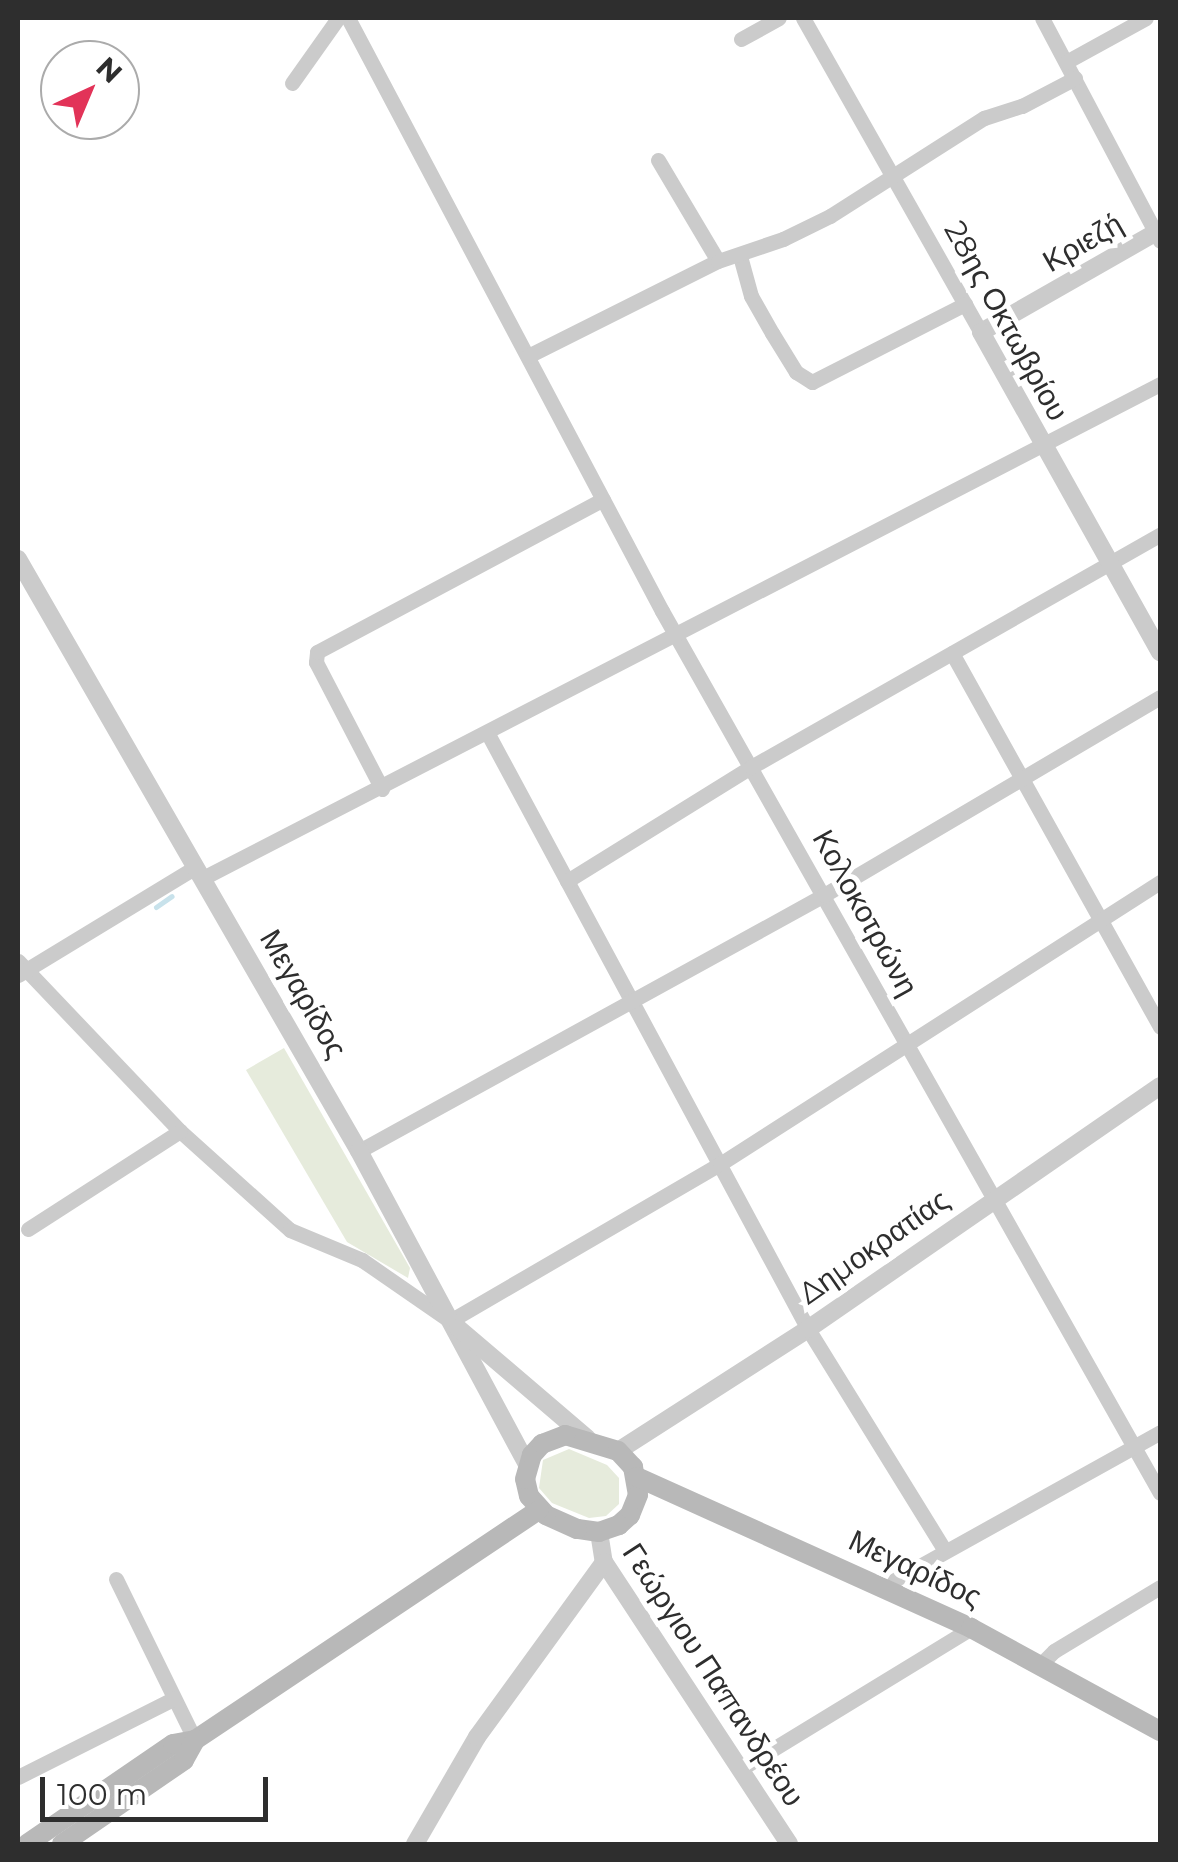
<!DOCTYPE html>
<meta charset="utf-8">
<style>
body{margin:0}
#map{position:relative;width:1178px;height:1862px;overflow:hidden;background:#fff;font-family:Montserrat,sans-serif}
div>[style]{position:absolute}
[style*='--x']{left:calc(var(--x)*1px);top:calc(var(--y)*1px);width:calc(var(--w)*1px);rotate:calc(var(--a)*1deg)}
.green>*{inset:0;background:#e6ebdc}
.stream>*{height:5px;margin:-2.5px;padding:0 2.5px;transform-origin:2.5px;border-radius:2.5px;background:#c8e2eb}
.minor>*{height:15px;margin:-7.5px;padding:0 7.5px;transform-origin:7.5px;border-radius:7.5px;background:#cbcbcb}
.tertiary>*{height:18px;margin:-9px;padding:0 9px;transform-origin:9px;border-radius:9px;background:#cbcbcb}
.secondary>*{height:20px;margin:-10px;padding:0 10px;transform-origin:10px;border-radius:10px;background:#b8b8b8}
span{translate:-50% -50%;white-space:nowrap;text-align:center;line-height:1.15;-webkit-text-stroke:10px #fff;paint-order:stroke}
.street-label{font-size:30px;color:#2e2e2e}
.frame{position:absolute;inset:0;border:20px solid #2e2e2e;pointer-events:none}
.north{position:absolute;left:40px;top:40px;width:100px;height:100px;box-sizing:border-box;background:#fff;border:2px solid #ababab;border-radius:50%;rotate:44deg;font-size:28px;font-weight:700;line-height:40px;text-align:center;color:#2e2e2e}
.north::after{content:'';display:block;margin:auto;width:35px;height:45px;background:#e23358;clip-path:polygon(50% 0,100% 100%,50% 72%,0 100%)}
.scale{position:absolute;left:40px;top:1777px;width:228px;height:45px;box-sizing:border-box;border:5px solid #2e2e2e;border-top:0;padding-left:12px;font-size:30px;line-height:35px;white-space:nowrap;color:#2e2e2e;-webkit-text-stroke:8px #fff;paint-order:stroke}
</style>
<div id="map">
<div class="green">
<div style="clip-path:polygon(284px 1048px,410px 1268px,408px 1278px,347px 1242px,246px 1070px)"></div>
<div style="clip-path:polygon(569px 1449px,607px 1465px,619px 1478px,619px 1504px,606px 1516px,589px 1518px,552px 1503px,539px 1488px,543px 1460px)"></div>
</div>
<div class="stream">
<div style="--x:156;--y:907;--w:19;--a:-35"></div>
</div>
<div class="minor">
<div style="--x:348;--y:18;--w:671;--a:62.1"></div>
<div style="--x:662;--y:611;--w:1013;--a:60.55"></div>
<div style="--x:803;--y:18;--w:361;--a:60.5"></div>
<div style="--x:1042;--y:18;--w:252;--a:62.1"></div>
<div style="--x:741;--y:39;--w:43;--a:-28.9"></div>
<div style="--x:1066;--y:62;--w:91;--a:-28.8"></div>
<div style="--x:292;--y:83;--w:80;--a:-54.7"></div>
<div style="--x:658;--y:160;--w:117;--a:59.3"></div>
<div style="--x:740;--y:256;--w:41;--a:74.6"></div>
<div style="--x:751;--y:296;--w:43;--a:60.4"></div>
<div style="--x:772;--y:333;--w:46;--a:58.4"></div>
<div style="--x:796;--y:372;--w:19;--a:32"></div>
<div style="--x:812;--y:382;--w:172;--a:-27"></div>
<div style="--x:528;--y:356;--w:212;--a:-26.6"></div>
<div style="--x:718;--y:261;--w:69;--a:-18.7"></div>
<div style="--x:783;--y:239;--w:52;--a:-26.1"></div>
<div style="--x:830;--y:216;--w:183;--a:-32.5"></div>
<div style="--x:984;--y:118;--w:40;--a:-18"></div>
<div style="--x:1022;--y:106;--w:60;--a:-27.8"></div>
<div style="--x:952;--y:653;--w:428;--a:60.9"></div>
<div style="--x:488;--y:734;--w:676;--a:61.73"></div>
<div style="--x:808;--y:1329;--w:259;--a:58.3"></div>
<div style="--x:382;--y:789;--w:143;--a:-117.5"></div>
<div style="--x:316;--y:662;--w:10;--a:-84"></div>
<div style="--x:317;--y:652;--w:324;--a:-28.1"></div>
<div style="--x:201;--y:879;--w:1079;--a:-27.3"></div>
<div style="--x:567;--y:881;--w:216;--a:-31.8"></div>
<div style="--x:751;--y:767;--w:470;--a:-29.6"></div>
<div style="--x:18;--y:961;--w:235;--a:46.4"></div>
<div style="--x:180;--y:1131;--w:148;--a:42"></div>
<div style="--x:290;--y:1230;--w:78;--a:22.6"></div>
<div style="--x:362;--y:1260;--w:107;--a:34.7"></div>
<div style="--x:450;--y:1321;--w:312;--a:-30.2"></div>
<div style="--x:720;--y:1164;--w:523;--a:-32.66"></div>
<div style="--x:18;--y:975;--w:206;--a:-31.3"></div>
<div style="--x:359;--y:1151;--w:531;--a:-28.83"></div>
<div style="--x:824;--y:895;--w:390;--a:-30.5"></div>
<div style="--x:28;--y:1229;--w:181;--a:-32.8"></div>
<div style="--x:116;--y:1579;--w:179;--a:63.9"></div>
<div style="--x:882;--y:1587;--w:318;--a:-29.1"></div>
<div style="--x:1041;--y:1664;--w:18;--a:-45"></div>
<div style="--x:1054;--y:1651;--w:124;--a:-31.1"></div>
<div style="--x:742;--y:1768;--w:268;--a:-31.4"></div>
<div style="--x:18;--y:1777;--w:174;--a:-26.7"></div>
</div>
<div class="tertiary">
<div style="--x:1160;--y:230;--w:206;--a:150.3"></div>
<div style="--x:981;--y:332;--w:367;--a:60.8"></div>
<div style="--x:18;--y:559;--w:683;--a:60.06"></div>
<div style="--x:359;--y:1151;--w:355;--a:61.8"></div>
<div style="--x:458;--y:1328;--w:170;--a:40.5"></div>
<div style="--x:618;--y:1451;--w:226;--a:-32.7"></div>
<div style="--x:808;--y:1329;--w:428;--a:-34.6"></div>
<div style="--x:599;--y:1532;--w:30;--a:81"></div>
<div style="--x:604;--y:1562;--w:337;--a:56.7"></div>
<div style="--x:415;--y:1844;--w:124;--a:-59.9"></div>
<div style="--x:477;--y:1737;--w:216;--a:-54"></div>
</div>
<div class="secondary">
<div style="--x:565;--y:1435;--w:55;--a:16.8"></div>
<div style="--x:618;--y:1451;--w:22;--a:47"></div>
<div style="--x:633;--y:1467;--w:28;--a:80"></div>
<div style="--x:638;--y:1495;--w:22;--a:112"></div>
<div style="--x:630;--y:1515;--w:15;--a:138"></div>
<div style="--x:619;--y:1525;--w:21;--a:161"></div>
<div style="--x:599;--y:1532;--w:22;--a:-172"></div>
<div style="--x:577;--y:1529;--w:34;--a:-156"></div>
<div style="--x:546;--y:1515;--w:25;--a:-132"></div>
<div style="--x:529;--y:1496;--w:17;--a:-103"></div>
<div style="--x:525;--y:1479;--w:25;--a:-74"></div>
<div style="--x:532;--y:1455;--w:15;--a:-48"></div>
<div style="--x:542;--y:1444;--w:25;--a:-21"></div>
<div style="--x:637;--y:1477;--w:367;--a:24.3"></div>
<div style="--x:971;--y:1628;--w:215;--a:28.6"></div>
<div style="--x:27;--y:1844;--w:177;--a:-34.4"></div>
<div style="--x:173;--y:1744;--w:22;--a:-10"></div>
<div style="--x:195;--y:1740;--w:414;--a:-33.8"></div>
<div style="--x:62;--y:1844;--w:148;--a:-34.5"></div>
<div style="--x:184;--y:1760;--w:23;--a:-61"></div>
</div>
<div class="street-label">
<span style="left:1083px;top:243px;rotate:-30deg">Κριεζή</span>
<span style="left:1006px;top:321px;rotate:61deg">28ης Οκτωβρίου</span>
<span style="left:865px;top:913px;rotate:61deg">Κολοκοτρώνη</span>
<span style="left:303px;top:994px;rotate:60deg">Μεγαρίδος</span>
<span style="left:874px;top:1247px;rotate:-35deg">Δημοκρατίας</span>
<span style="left:915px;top:1569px;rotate:25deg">Μεγαρίδος</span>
<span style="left:713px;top:1675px;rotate:57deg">Γεώργιου Παπανδρέου</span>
</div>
<div class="frame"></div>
<div class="north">N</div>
<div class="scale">100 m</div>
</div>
